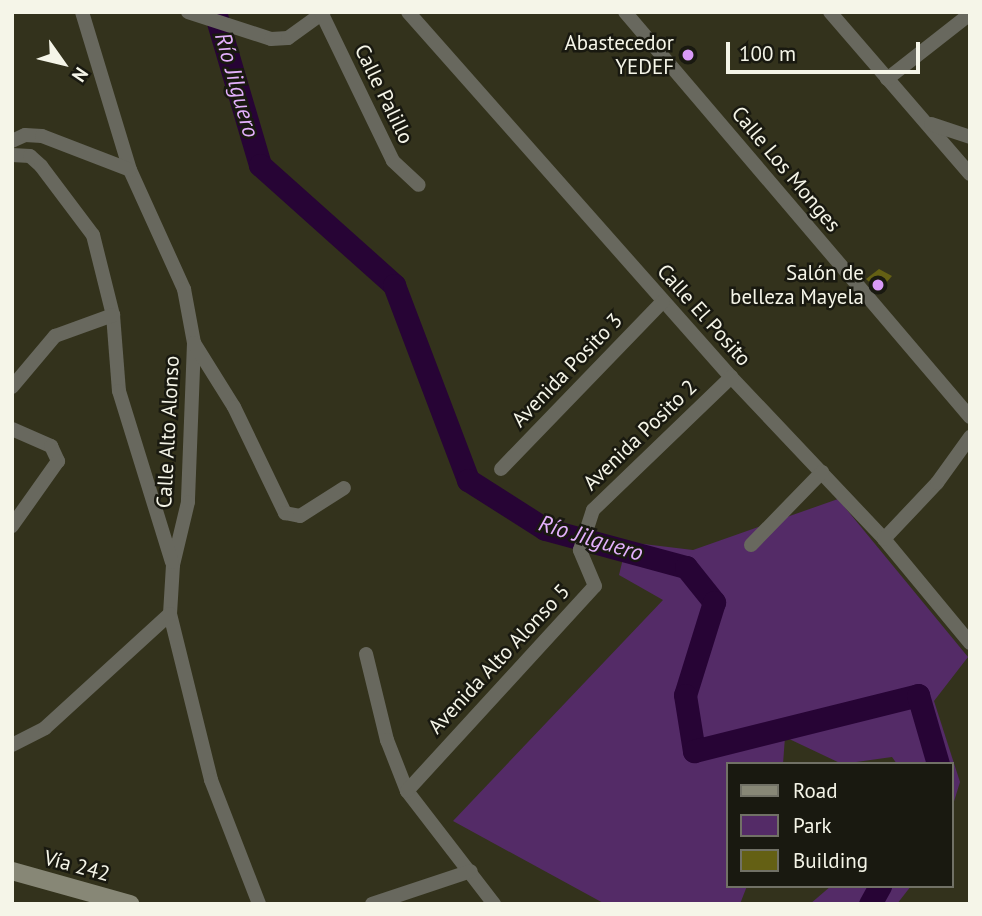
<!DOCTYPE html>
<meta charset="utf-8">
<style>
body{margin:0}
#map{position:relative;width:982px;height:916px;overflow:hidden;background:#33321c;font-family:"PT Sans",sans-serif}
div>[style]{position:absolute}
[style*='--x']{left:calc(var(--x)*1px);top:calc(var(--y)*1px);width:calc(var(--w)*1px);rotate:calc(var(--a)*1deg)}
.green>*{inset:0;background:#542b67}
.river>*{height:23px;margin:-11.5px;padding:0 11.5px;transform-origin:11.5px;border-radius:11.5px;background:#270435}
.building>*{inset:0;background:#646014}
.street>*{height:14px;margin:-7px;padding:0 7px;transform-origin:7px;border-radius:7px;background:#68685e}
.secondary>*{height:18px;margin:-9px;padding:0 9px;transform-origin:9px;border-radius:9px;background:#878776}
.dots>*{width:19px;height:19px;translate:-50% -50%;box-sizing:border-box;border:4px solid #191910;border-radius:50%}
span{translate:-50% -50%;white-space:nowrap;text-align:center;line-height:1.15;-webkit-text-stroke:5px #191910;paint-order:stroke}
.poi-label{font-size:21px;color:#f5f5e8}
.right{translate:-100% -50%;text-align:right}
.street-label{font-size:21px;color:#f5f5e8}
.water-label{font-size:23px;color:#e3b0fc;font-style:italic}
.frame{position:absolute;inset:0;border:14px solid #f5f5e8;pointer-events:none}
.legend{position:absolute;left:726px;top:762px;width:228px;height:126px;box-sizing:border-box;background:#191910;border:2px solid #717166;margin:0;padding:9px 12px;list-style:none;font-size:21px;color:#f5f5e8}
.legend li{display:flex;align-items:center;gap:14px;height:35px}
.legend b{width:35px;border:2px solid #717166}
.north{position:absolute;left:28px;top:28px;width:70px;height:70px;-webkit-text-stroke:5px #191910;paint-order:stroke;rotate:124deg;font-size:19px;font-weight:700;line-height:28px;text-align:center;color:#f5f5e8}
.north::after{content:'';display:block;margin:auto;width:24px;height:32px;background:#f5f5e8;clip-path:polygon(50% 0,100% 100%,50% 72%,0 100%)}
.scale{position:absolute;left:726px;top:42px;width:194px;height:32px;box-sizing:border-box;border:4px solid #f5f5e8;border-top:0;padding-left:9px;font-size:21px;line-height:24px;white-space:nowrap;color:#f5f5e8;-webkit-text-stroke:5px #191910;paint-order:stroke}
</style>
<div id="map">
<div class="green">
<div style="clip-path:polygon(838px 499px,968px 657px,934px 701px,960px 782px,952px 808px,952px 764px,897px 764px,892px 757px,842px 764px,785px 737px,783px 764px,728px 764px,728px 886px,747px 886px,740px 904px,605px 904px,453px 821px,663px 600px,619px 575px,627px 542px,693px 550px)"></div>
<div style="clip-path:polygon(831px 886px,911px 886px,897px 904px,810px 904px)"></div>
</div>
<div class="river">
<div style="--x:215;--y:12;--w:159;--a:73.6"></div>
<div style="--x:260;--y:165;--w:180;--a:41.8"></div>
<div style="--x:394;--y:285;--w:209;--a:69.2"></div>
<div style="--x:468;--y:480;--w:91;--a:32.5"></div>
<div style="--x:545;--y:529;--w:146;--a:15.1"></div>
<div style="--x:686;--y:567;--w:45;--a:51.3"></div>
<div style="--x:714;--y:602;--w:97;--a:107.3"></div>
<div style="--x:685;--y:695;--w:57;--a:80.9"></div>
<div style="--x:694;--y:751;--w:231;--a:-14"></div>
<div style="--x:918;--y:695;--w:72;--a:73.8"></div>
<div style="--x:870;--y:904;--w:21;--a:-61"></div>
</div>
<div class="building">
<div style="clip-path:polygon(879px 269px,892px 276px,879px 291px,866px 279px)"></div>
</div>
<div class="street">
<div style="--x:82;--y:12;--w:165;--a:73.1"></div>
<div style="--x:130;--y:170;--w:131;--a:65.6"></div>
<div style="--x:184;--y:289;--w:55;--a:79.5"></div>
<div style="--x:194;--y:343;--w:159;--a:92.2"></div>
<div style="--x:188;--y:502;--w:65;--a:103.4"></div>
<div style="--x:173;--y:565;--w:49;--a:93.5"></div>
<div style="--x:170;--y:614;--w:171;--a:76.1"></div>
<div style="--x:211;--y:780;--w:133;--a:68.8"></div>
<div style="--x:188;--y:12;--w:87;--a:18"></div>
<div style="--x:271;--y:39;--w:17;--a:-3"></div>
<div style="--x:288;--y:38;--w:44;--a:-35.8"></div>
<div style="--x:321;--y:12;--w:165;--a:64.2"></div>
<div style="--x:393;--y:161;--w:35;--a:43"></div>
<div style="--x:408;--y:12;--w:487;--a:48.5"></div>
<div style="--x:731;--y:377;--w:223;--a:46.6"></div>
<div style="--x:884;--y:539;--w:135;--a:50.4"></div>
<div style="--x:625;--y:12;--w:532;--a:49.57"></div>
<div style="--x:830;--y:12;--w:214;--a:49.2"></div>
<div style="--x:887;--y:79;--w:105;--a:-38.1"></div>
<div style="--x:931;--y:124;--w:41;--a:18.4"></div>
<div style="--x:12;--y:141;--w:14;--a:-25"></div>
<div style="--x:25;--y:135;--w:17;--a:3"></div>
<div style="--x:42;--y:136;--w:94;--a:21.1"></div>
<div style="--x:12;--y:155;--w:18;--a:3"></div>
<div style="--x:30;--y:156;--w:15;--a:42"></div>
<div style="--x:41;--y:166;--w:86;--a:53"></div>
<div style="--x:93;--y:235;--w:82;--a:76"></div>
<div style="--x:113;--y:315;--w:76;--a:85.5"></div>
<div style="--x:119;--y:391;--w:179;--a:72.8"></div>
<div style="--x:194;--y:343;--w:75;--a:58"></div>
<div style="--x:234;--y:407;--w:118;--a:64.3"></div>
<div style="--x:285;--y:513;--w:15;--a:11"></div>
<div style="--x:300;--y:516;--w:52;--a:-32.5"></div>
<div style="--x:12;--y:387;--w:67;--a:-49.9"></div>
<div style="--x:55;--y:336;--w:62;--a:-19.9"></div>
<div style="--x:12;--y:429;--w:43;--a:23.6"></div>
<div style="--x:51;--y:446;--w:17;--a:65"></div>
<div style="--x:58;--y:461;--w:80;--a:125.3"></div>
<div style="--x:501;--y:469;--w:233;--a:-46"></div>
<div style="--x:884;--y:539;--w:77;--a:-46.6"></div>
<div style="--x:937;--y:483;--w:57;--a:-54.3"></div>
<div style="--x:751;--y:545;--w:102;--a:-45.8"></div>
<div style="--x:366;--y:654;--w:89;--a:76.3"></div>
<div style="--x:387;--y:740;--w:55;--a:68.6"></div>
<div style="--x:407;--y:791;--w:143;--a:52.4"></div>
<div style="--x:12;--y:745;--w:37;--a:-27"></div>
<div style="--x:45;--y:728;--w:169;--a:-42.4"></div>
<div style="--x:407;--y:791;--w:278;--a:-47.5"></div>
<div style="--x:595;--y:586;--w:39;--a:-113"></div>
<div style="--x:580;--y:550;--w:42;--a:-72"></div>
<div style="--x:593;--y:510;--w:192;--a:-43.9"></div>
<div style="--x:372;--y:904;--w:104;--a:-18.4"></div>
</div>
<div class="secondary">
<div style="--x:12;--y:871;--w:123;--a:15.6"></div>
</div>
<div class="dots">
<div style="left:688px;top:55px;background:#d99af7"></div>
<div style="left:878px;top:285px;background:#d99af7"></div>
</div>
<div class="poi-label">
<span class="right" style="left:674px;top:55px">Abastecedor<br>YEDEF</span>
<span class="right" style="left:864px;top:285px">Salón de<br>belleza Mayela</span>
</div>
<div class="street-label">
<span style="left:384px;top:94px;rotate:64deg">Calle Palillo</span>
<span style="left:786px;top:169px;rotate:50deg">Calle Los Monges</span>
<span style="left:704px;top:315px;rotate:48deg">Calle El Posito</span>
<span style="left:567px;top:370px;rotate:-46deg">Avenida Posito 3</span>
<span style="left:168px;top:432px;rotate:-87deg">Calle Alto Alonso</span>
<span style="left:640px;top:435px;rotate:-44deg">Avenida Posito 2</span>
<span style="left:499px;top:659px;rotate:-47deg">Avenida Alto Alonso 5</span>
<span style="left:77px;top:866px;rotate:15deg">Vía 242</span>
</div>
<div class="water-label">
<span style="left:237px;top:85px;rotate:74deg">Río Jilguero</span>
<span style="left:591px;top:538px;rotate:17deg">Río Jilguero</span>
</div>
<div class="frame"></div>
<ul class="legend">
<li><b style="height:9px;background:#878776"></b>Road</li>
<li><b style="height:19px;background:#542b67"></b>Park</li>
<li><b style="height:19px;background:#646014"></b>Building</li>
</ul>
<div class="north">N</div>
<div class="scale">100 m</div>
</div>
